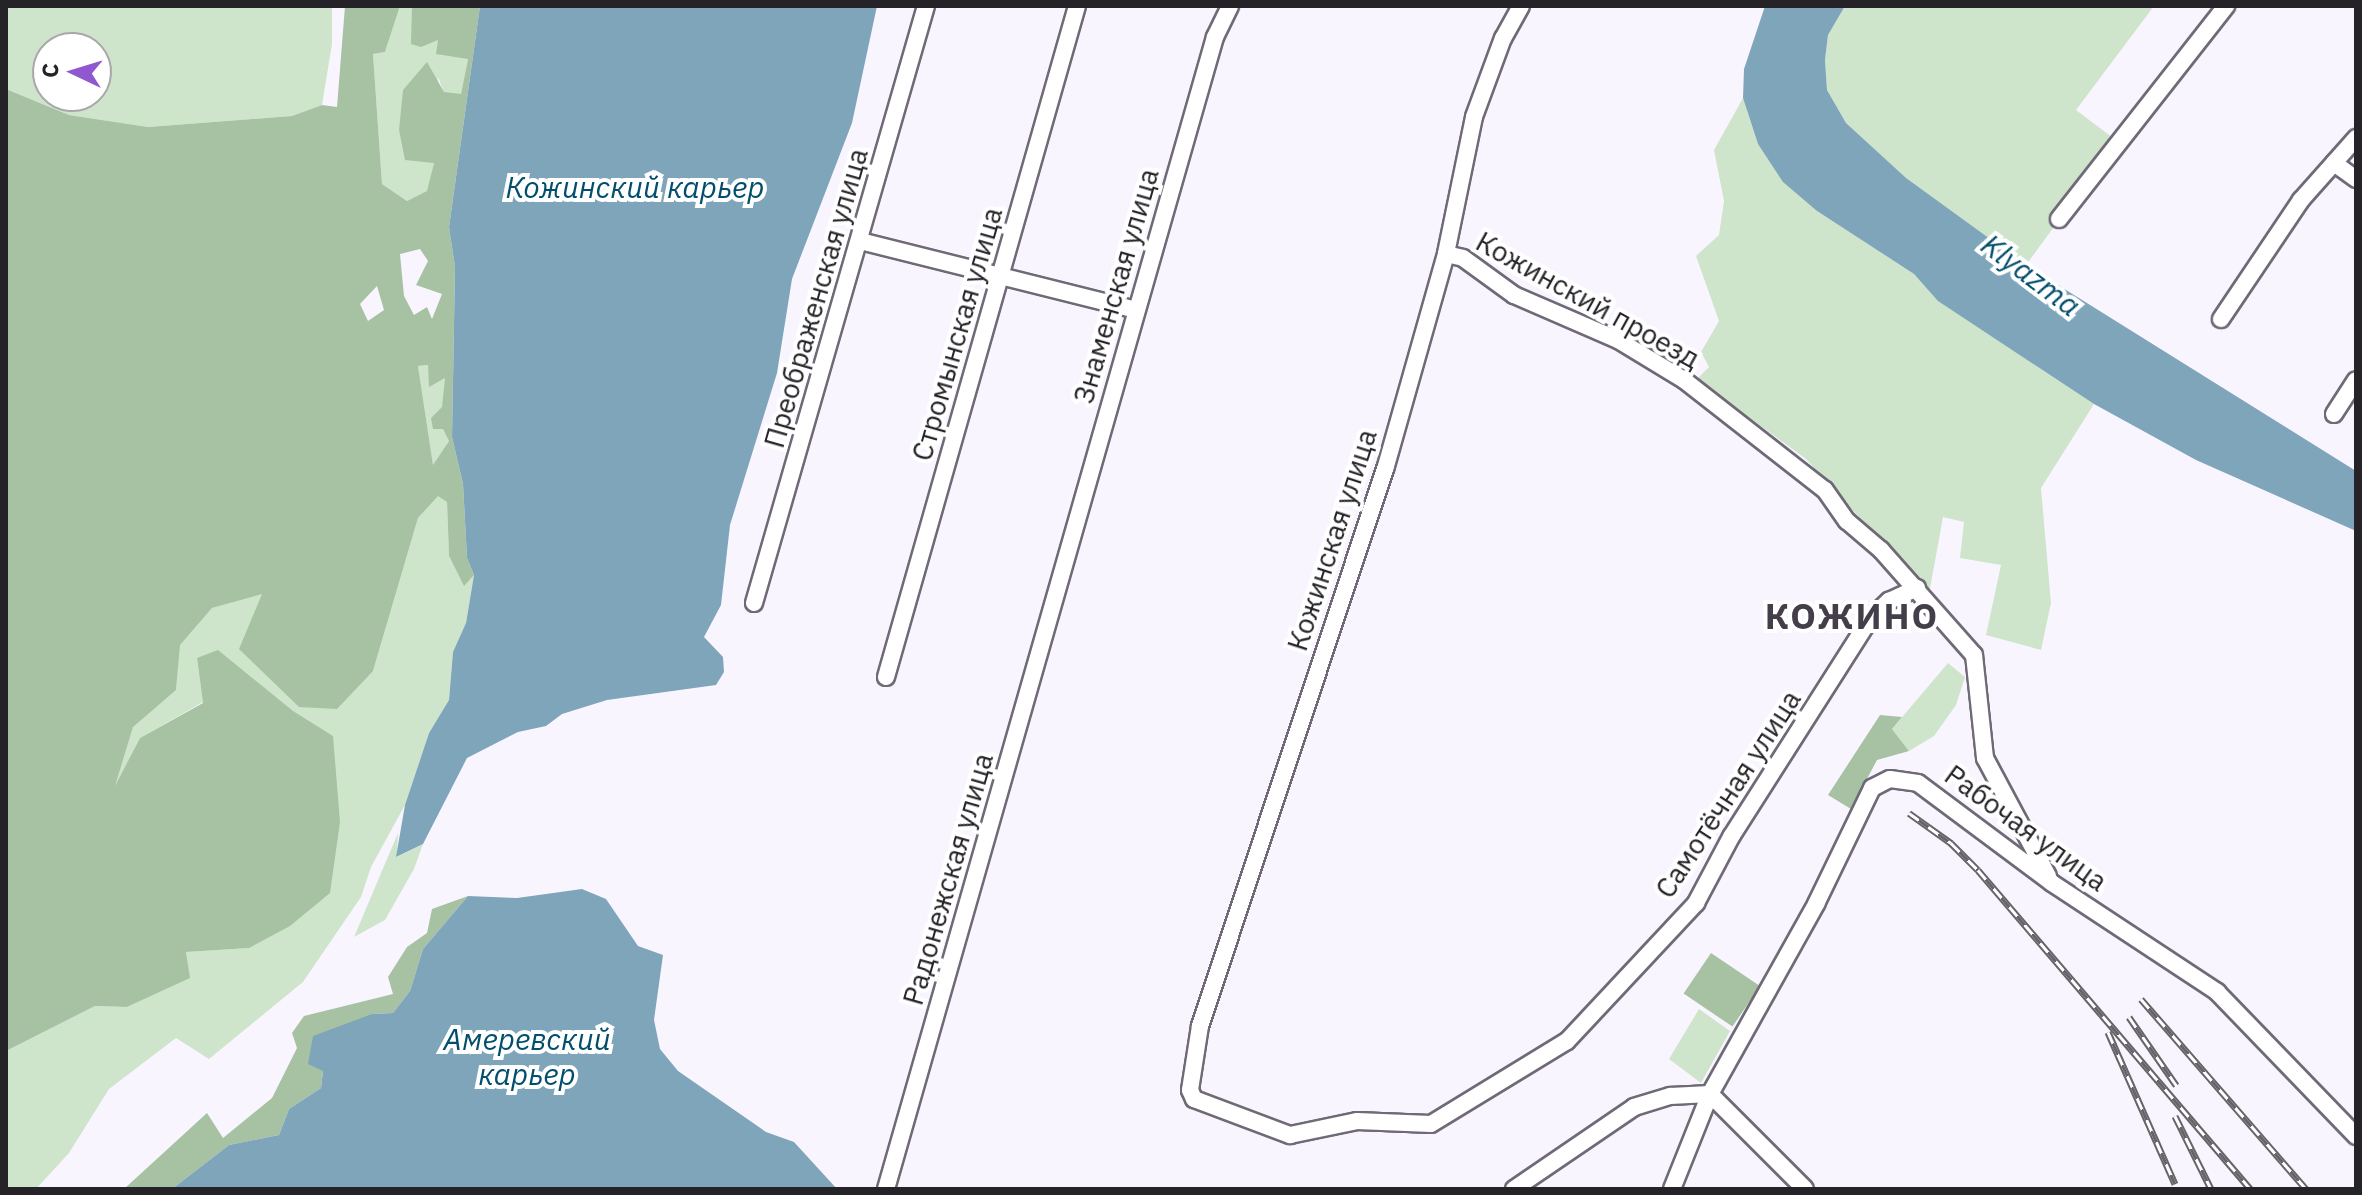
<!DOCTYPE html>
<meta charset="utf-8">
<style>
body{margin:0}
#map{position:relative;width:2362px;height:1195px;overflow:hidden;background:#f9f5ff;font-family:"IBM Plex Sans",sans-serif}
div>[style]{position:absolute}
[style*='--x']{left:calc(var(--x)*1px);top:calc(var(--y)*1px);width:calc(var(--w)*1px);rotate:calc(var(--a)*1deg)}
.green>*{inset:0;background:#cee5cc}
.forest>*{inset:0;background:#a6c2a3;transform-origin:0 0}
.water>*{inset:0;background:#7fa5bb}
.roads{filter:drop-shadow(2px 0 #6f6a76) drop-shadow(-2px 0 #6f6a76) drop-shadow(0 2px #6f6a76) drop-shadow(0 -2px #6f6a76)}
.street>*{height:16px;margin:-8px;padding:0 8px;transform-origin:8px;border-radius:8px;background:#fff}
.rail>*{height:7px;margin-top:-3.5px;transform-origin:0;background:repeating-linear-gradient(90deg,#fff 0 12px,#666369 0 24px);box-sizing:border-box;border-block:2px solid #666369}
span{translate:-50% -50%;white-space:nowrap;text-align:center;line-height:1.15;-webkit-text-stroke:8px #fff;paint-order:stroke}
.street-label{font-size:28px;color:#252327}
.water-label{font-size:30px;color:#024e6c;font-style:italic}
.district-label{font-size:36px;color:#433e49;font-weight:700;letter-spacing:2px}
.frame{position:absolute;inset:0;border:8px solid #252327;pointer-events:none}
.north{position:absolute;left:32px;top:32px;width:80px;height:80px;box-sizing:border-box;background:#fff;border:2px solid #a8a7a9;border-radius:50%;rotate:274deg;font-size:22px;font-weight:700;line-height:32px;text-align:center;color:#252327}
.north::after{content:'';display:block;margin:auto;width:28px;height:36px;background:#9058d0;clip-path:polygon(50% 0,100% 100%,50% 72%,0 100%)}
</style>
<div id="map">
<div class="green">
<div style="clip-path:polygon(evenodd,6px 6px,332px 6px,332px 44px,322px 105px,292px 116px,148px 127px,69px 115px,6px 89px,6px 6px,48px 48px,96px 48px,96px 96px,48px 96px,48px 48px)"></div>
<div style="clip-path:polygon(400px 6px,412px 6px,412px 44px,438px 40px,468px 59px,461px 95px,444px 93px,438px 77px,434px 163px,428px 191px,407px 201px,382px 184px,373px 54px,385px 52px)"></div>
<div style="clip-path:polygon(1845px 6px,2154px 6px,2076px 110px,2117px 141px,2026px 265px,1905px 178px,1846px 123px,1827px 90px,1825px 60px,1828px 35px)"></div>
<div style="clip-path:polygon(1743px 98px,1758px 144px,1817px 211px,1914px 274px,1939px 301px,2094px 404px,2041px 488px,2051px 603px,2041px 650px,1986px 635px,2001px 565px,1960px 558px,1964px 522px,1943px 517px,1929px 594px,1806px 459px,1697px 379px,1709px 367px,1701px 352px,1719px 321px,1696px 256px,1719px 235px,1724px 201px,1714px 150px)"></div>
<div style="clip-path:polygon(428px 365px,430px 376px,445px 377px,443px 428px,449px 441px,433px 466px,418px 366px)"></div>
<div style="clip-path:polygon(438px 495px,447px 502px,449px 556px,464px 585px,474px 575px,466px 623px,453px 653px,449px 700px,429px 733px,405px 805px,371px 867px,361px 897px,303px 982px,209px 1059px,176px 1038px,109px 1089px,69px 1153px,36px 1189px,6px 1189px,6px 1051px,95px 1006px,127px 1007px,189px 978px,186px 952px,249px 948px,333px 736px,197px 658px,203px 702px,140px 738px,112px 793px,133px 726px,176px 690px,179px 645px,212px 608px,263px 593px,373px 671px,418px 518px)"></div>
<div style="clip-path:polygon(1948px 663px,1965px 677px,1956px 705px,1934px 736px,1909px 751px,1892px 729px)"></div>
<div style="clip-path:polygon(398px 833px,397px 857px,423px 844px,414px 869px,385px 920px,354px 937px)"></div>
<div style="clip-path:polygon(1699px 1009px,1730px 1031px,1701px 1083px,1669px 1059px)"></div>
</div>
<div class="forest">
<div style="clip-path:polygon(evenodd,345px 6px,400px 6px,385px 52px,373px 54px,382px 184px,407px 201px,427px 191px,434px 163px,405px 160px,399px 130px,403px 90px,427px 62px,444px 92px,461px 94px,468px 59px,436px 54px,438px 40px,421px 47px,411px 44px,412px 6px,480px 6px,449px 227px,455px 267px,452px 437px,463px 484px,467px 558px,474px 575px,464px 586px,449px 556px,447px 502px,438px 496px,418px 518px,373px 671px,337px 709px,299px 707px,239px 649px,262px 594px,212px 608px,180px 645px,176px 690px,133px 727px,115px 786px,140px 738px,203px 703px,197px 658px,218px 650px,293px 711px,333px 736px,340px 822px,330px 893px,290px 926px,249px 948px,186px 952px,190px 978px,127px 1007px,95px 1006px,6px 1051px,6px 89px,69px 115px,148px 127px,292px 116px,322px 105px,337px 107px,345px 6px,420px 249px,428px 261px,416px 285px,442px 294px,432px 319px,427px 307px,414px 315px,404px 296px,400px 254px,420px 249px,345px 6px,377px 286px,384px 310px,368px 321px,360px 304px,377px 286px,345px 6px,428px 365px,429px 387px,445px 378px,442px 407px,431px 418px,433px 429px,443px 429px,449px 441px,433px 465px,418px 366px,428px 365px)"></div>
<div style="clip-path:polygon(1880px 715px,1902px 717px,1892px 729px,1909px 751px,1877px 760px,1851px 809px,1828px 795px)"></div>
<div style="clip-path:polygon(468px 896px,423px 949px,410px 991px,393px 1013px,372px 1014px,323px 1071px,321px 1088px,289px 1109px,279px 1135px,229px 1145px,172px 1189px,124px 1189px,207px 1113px,223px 1138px,272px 1098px,297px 1048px,292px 1033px,304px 1016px,393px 994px,388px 977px,407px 947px,427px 933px,432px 909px)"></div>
<div style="left:1711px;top:953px;width:59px;height:49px;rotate:34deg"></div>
</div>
<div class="water">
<div style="clip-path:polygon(480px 6px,877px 6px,852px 123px,792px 279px,777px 373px,730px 525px,721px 605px,704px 637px,723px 657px,724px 672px,716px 685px,607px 700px,562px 714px,546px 726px,518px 732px,467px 758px,423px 844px,396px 857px,405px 805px,429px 733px,449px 700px,453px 652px,466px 623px,474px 575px,467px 558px,463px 484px,452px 437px,455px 267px,449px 227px)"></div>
<div style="clip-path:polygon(1765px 6px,1845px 6px,1828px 35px,1825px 60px,1827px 90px,1846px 123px,1906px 178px,2026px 265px,2356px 471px,2356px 531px,2196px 460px,2094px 404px,1938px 301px,1914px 274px,1817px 211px,1783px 182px,1758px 144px,1743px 98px,1744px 69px)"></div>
<div style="clip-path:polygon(582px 889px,606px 899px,638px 946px,663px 955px,654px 1020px,660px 1049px,678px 1071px,766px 1132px,794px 1142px,837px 1189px,172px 1189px,229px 1145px,279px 1135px,289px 1109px,321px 1088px,323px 1071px,308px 1064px,313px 1036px,372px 1014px,393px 1013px,410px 991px,423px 949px,468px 896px,517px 898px)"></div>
</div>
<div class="roads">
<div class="street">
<div style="--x:1521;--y:6;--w:37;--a:119"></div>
<div style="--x:1503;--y:38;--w:84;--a:110.2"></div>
<div style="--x:1474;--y:117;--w:140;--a:101.6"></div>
<div style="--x:1446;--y:254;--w:223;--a:105.8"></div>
<div style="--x:1385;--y:469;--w:587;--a:108.37"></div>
<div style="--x:1200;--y:1026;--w:65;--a:98.9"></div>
<div style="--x:1190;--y:1090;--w:10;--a:66"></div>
<div style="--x:1194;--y:1099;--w:103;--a:20.6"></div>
<div style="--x:1290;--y:1135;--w:68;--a:-11.8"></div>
<div style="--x:1357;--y:1121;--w:74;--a:2.3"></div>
<div style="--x:1431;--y:1124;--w:159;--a:-31.4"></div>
<div style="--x:1567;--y:1041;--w:189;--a:-46.9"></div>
<div style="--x:1696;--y:903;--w:75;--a:-62.1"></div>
<div style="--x:1731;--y:837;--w:257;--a:-57.5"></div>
<div style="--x:1869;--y:620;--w:28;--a:-44"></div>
<div style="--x:1889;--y:601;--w:31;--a:-25"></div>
<div style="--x:2334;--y:163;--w:27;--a:36"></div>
<div style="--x:2059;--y:219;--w:271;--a:-51.9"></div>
<div style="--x:860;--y:241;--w:284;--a:14"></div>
<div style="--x:1446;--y:254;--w:17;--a:13"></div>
<div style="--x:1463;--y:258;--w:63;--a:36"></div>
<div style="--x:1514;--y:295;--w:113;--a:23.4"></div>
<div style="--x:1618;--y:340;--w:77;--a:31.2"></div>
<div style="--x:1684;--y:380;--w:179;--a:38"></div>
<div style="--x:1825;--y:490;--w:38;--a:55"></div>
<div style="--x:1847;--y:521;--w:45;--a:40.5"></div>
<div style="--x:1881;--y:550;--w:140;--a:48.5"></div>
<div style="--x:1974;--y:655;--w:104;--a:83.9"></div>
<div style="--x:1985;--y:758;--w:134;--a:61.9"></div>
<div style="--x:2221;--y:319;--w:143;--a:-56.1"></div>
<div style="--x:2301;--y:200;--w:83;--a:-48.4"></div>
<div style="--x:2334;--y:414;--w:40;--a:-57.1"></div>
<div style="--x:754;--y:603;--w:621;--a:-73.93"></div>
<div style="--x:886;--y:677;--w:698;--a:-74.11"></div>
<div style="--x:1710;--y:1094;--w:134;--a:45"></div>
<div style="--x:886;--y:1189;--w:1198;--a:-74.06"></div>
<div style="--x:1215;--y:37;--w:34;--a:-64"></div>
<div style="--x:1514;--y:1189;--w:145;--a:-34.3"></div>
<div style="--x:1634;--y:1107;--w:38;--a:-17"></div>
<div style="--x:1670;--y:1096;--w:40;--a:-2.9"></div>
<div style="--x:1672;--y:1189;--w:102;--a:-68.2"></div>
<div style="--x:1710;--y:1094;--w:218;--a:-60.8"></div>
<div style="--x:1816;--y:904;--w:129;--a:-64.2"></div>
<div style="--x:1872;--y:788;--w:20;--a:-27"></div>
<div style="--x:1890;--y:779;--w:28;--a:8"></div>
<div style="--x:1918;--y:783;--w:167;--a:36.7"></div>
<div style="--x:2052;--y:883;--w:198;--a:33.4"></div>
<div style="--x:2217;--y:992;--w:200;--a:46"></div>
</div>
</div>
<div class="rail">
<div style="--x:1909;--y:813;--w:52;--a:35.5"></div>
<div style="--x:1951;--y:843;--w:38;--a:45"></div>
<div style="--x:1978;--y:870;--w:419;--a:49.5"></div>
<div style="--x:2141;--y:999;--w:252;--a:49"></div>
<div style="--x:2129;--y:1017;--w:83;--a:55.3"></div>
<div style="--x:2108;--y:1032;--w:166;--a:66.2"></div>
<div style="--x:2175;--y:1116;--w:81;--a:63.7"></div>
</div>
<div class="street-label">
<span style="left:1116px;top:286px;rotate:-74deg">Знаменская улица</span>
<span style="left:816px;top:298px;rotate:-74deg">Преображенская улица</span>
<span style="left:1588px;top:300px;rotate:29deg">Кожинский проезд</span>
<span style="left:957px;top:334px;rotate:-74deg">Стромынская улица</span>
<span style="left:1332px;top:540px;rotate:-72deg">Кожинская улица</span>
<span style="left:1728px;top:794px;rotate:-57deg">Самотёчная улица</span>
<span style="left:2026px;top:828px;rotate:36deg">Рабочая улица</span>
<span style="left:948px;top:879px;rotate:-74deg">Радонежская улица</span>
</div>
<div class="water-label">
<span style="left:635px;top:187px">Кожинский карьер</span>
<span style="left:2031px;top:275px;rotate:37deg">Klyazma</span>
<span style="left:527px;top:1056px">Амеревский<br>карьер</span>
</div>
<div class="district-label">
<span style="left:1852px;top:616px">КОЖИНО</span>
</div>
<div class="frame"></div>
<div class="north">С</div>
</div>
